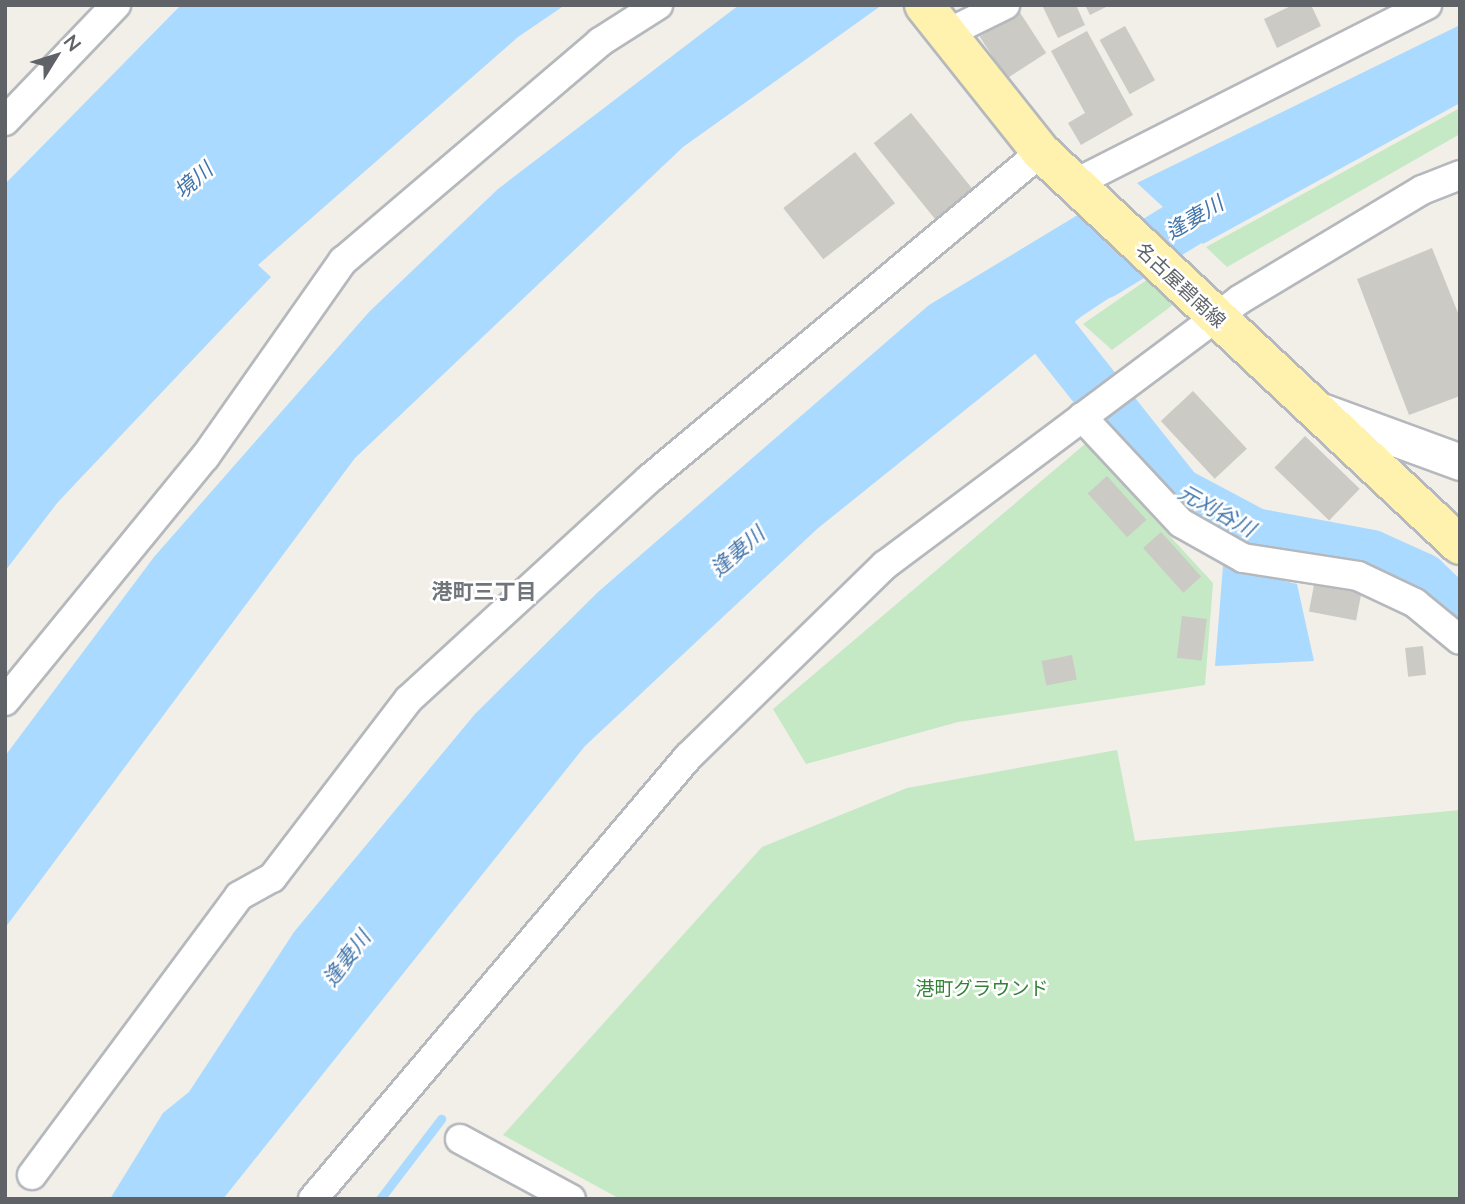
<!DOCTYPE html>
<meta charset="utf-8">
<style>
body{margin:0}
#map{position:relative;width:1465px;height:1204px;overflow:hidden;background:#f1efe8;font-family:Lato,"Noto Sans JP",sans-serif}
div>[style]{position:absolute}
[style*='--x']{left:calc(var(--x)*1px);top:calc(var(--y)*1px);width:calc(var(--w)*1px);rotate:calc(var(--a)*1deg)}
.green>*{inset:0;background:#c5e8c5}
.water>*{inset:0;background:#aadaff}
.stream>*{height:9px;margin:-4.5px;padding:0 4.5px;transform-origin:4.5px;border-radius:4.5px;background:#aadaff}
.river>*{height:51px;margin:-25.5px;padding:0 25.5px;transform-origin:25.5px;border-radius:25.5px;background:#aadaff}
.building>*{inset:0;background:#cccac5;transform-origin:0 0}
.roads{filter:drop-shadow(2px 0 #b5b8bc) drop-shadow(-2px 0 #b5b8bc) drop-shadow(0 2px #b5b8bc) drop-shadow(0 -2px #b5b8bc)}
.minor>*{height:28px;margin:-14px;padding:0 14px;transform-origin:14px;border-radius:14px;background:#fff}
.tertiary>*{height:35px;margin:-17.5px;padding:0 17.5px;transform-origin:17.5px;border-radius:17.5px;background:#fff}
.primary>*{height:38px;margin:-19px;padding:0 19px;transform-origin:19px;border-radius:19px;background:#fff2af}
span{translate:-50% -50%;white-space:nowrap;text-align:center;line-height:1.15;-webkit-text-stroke:5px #fff;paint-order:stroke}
.street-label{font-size:19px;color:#5f6368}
.park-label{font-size:19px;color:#348238}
.water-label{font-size:21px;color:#4174aa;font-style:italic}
.neighbourhood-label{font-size:21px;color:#70757a;font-weight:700}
.frame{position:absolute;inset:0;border:7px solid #5f6368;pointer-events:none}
.north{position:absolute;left:21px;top:21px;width:70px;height:70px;-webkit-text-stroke:5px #fff;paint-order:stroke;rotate:52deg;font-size:19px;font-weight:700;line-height:28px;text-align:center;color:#5f6368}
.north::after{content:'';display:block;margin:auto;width:24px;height:32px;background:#5f6368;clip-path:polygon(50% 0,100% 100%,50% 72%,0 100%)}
</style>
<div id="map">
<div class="green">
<div style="clip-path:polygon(1460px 108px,1460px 134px,1227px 267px,1206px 247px)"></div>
<div style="clip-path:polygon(1161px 270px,1185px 296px,1112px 350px,1083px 324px)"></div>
<div style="clip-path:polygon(1085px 444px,1213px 583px,1205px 685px,958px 722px,806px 764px,773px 709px)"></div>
<div style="clip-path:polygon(1117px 750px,1135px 841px,1460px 810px,1460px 1199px,620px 1199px,503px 1135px,762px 847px,907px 788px)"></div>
</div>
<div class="water">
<div style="clip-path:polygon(181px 5px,565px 5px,518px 37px,258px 265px,271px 277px,58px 502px,5px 571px,5px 184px)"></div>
<div style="clip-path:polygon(739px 5px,882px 5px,683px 147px,355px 458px,5px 928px,5px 756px,154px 557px,369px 312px,498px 189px)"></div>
<div style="clip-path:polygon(1460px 25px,1460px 103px,1203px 244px,1137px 183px)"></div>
<div style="clip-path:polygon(1086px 210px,1150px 271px,1082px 316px,817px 529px,585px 746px,223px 1199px,110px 1199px,163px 1113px,189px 1092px,294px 932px,475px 714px,598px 592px,929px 305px)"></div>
<div style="clip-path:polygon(1223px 566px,1297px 584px,1314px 661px,1215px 666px)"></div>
</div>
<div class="stream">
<div style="--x:380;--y:1199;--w:101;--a:-52.7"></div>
</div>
<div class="river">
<div style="--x:1102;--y:273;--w:164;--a:-31.3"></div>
<div style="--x:1036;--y:314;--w:227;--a:51.6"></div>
<div style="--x:1177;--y:492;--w:87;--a:28"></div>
<div style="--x:1254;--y:533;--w:119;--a:10.6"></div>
<div style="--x:1371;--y:555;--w:56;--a:24.3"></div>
<div style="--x:1422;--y:578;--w:52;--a:43.5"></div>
</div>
<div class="building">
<div style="clip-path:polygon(1042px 5px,1076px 5px,1085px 25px,1058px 38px)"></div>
<div style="clip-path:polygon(1085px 5px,1110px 5px,1090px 15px)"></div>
<div style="clip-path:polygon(1293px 5px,1311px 5px,1321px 26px,1277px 48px,1264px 19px)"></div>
<div style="left:1019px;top:11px;width:50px;height:47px;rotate:57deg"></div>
<div style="left:1125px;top:26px;width:62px;height:29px;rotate:61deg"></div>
<div style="clip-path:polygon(1087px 31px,1133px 115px,1081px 145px,1068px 123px,1085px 113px,1051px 51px)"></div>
<div style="left:911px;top:113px;width:101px;height:48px;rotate:51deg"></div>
<div style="left:855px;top:152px;width:65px;height:91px;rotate:52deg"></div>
<div style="clip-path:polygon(1432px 248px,1460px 318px,1460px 396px,1409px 415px,1357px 279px)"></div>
<div style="left:1193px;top:391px;width:79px;height:44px;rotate:47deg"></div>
<div style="left:1305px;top:436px;width:76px;height:44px;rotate:44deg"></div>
<div style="left:1107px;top:476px;width:59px;height:26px;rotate:48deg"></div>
<div style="left:1161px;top:532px;width:60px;height:24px;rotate:48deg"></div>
<div style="left:1315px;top:580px;width:48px;height:32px;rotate:11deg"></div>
<div style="left:1182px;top:616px;width:25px;height:42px;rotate:7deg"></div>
<div style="left:1423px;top:646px;width:29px;height:18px;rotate:84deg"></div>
<div style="left:1072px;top:655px;width:25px;height:31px;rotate:79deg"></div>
</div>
<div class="roads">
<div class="minor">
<div style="--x:946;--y:34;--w:66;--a:-26.2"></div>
<div style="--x:5;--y:121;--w:161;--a:-46.3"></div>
<div style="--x:1074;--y:184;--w:396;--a:-26.9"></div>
<div style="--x:1082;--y:417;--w:145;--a:47"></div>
<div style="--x:1181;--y:523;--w:71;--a:29.4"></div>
<div style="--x:1243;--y:558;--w:116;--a:8.9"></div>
<div style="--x:1358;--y:576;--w:63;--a:25.3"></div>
<div style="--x:1415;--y:603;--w:58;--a:39.4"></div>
<div style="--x:5;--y:701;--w:315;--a:-50.7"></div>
<div style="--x:205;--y:457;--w:240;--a:-54.9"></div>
<div style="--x:343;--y:261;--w:338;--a:-40.4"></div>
<div style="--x:600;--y:42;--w:69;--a:-32.5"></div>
<div style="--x:460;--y:1139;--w:126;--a:28.4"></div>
<div style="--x:32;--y:1175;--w:347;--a:-53.4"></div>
<div style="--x:239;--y:896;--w:38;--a:-29"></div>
<div style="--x:272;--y:878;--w:225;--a:-52.6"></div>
<div style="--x:409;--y:699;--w:326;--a:-42.5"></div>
<div style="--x:649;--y:479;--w:510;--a:-39.83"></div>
<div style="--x:313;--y:1199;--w:580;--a:-49.69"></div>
<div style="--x:688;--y:757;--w:275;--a:-44.3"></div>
<div style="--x:885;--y:565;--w:442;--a:-36.8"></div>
<div style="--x:1239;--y:300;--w:214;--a:-31"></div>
<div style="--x:1422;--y:190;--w:41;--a:-21.5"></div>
</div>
<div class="tertiary">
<div style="--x:1321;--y:411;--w:148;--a:20.1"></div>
</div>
<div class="primary">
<div style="--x:924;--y:5;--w:188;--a:51.5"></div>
<div style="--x:1041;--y:152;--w:574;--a:43.17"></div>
</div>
</div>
<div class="street-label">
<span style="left:1181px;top:285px;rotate:43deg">名古屋碧南線</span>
</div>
<div class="park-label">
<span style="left:982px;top:988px">港町グラウンド</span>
</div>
<div class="water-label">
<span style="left:193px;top:180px;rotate:-41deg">境川</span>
<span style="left:1194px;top:217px;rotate:-31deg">逢妻川</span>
<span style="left:1217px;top:510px;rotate:29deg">元刈谷川</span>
<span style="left:737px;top:551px;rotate:-41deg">逢妻川</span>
<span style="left:346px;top:958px;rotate:-53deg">逢妻川</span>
</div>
<div class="neighbourhood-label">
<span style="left:484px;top:591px">港町三丁目</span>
</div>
<div class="frame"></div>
<div class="north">N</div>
</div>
